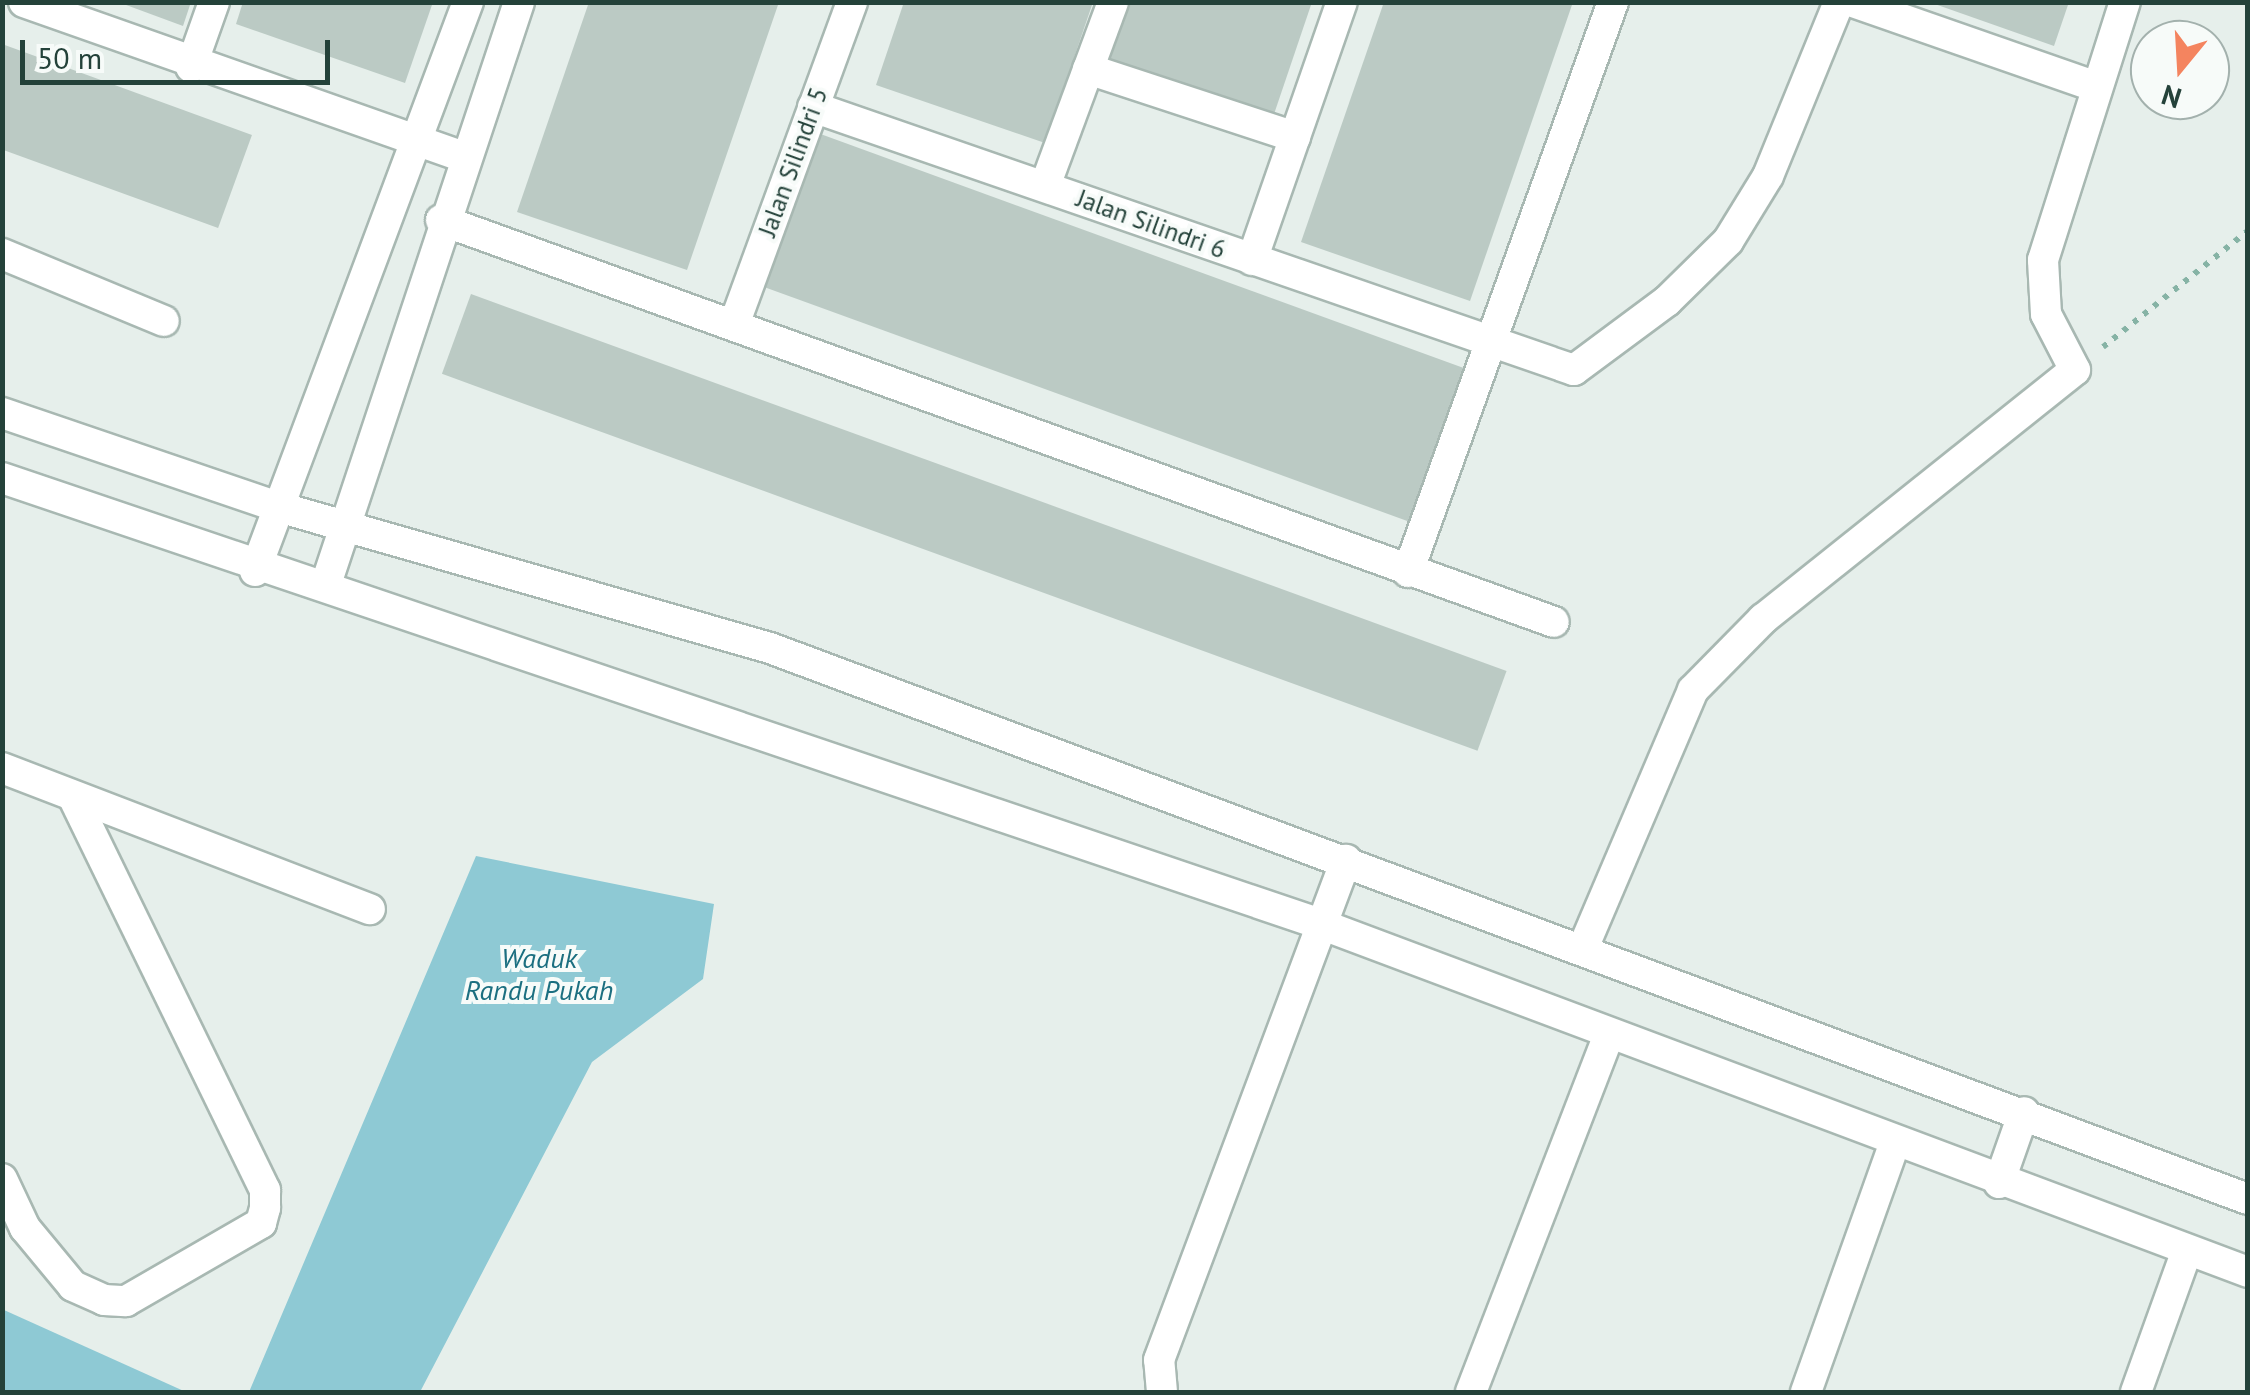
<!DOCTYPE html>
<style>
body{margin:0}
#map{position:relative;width:2250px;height:1395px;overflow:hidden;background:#e6efeb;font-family:"PT Sans",sans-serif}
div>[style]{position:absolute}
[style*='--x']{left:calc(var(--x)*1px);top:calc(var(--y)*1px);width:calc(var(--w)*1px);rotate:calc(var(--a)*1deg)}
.water>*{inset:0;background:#8ec9d4}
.building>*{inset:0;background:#bbcac4;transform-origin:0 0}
.path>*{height:6px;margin-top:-3px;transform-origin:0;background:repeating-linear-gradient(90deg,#86b3a5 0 5px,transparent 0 13px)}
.roads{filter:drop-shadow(2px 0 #a8b8b2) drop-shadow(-2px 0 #a8b8b2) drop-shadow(0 2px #a8b8b2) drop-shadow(0 -2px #a8b8b2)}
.minor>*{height:30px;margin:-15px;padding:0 15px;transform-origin:15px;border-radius:15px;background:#fff}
span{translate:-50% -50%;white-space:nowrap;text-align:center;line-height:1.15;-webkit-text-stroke:8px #f7fbf9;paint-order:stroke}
.street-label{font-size:25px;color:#24423a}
.water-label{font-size:28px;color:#1c6f80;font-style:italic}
.frame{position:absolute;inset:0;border:5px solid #24423a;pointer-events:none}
.north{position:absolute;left:2130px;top:20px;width:100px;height:100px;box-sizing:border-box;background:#f7fbf9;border:2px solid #a3b1ad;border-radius:50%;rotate:198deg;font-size:28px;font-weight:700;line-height:40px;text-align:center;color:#24423a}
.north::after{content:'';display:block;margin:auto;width:35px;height:45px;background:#f4845f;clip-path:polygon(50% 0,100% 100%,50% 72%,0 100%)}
.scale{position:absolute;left:20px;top:40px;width:310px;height:45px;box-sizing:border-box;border:5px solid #24423a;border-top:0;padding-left:12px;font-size:30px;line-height:35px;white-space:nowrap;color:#24423a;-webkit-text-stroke:8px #f7fbf9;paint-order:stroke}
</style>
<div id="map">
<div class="water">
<div style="clip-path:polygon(476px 856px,714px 904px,703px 979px,592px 1062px,420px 1392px,249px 1392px)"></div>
<div style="clip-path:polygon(2px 1310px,4px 1310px,186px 1392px,3px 1392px)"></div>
</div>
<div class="building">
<div style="clip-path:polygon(118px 2px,191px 2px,183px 26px)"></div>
<div style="clip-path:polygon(243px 2px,433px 2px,405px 83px,236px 24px)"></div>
<div style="clip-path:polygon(589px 2px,779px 2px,687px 270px,517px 212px)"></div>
<div style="clip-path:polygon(904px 2px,1093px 2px,1045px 143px,876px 85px)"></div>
<div style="clip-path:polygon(1123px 2px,1312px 2px,1271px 123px,1101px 64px)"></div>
<div style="clip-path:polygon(1384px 2px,1573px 2px,1470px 301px,1301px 242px)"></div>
<div style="clip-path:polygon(1929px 2px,2069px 2px,2054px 46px)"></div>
<div style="left:2px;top:44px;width:266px;height:99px;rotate:20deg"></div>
<div style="left:815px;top:132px;width:702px;height:163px;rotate:20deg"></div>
<div style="left:471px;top:294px;width:1102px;height:85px;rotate:20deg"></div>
</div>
<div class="path">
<div style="--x:2103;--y:347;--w:186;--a:-38.7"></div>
</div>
<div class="roads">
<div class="minor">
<div style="--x:24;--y:2;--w:463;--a:19.4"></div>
<div style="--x:1853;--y:2;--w:255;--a:19.2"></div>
<div style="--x:191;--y:67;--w:69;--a:-70.5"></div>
<div style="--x:1088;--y:69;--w:218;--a:18.2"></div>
<div style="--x:813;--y:107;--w:805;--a:19.07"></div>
<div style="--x:1574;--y:370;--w:116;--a:-36.6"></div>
<div style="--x:1667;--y:301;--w:86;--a:-44.5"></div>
<div style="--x:1728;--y:241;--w:76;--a:-58.4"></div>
<div style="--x:1768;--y:176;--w:188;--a:-67.8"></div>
<div style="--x:1045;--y:186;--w:196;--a:-69.7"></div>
<div style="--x:441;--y:220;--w:1183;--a:19.86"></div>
<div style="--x:2;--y:254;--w:175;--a:22.5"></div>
<div style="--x:1252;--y:260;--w:273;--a:-70.8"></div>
<div style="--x:735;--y:322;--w:341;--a:-69.9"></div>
<div style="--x:2;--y:413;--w:288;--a:18.8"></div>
<div style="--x:275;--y:506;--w:515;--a:16.01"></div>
<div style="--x:770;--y:648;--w:1577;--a:20.45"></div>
<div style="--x:2;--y:478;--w:1395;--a:18.69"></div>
<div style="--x:1323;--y:925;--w:988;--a:20.56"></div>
<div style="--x:255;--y:571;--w:608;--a:-69.48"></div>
<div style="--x:1408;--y:572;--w:606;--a:-70.22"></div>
<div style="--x:326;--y:584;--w:613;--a:-71.65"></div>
<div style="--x:2;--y:768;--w:394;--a:21"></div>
<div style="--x:1583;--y:948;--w:280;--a:-66.9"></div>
<div style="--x:1693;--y:690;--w:100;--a:-45.4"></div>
<div style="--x:1763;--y:619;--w:399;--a:-38.6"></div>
<div style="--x:2075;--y:370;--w:63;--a:-117.4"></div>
<div style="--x:2046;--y:314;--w:54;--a:-93.2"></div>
<div style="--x:2043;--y:260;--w:271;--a:-72.4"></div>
<div style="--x:2;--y:1179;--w:54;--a:64.9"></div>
<div style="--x:25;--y:1228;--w:75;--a:50.4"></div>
<div style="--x:73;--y:1286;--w:34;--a:24"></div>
<div style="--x:104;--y:1300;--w:22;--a:3"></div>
<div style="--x:126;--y:1301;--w:156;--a:-30"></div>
<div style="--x:261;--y:1223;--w:16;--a:-75"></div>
<div style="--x:265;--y:1208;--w:18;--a:-90"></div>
<div style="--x:265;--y:1190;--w:436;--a:-116"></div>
<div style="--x:1999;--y:1183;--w:75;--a:-70.6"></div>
<div style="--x:1162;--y:1392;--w:32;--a:-95"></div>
<div style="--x:1159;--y:1360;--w:534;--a:-69.49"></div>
<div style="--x:1471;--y:1392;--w:381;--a:-68.9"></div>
<div style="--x:1806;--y:1392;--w:265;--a:-70.4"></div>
<div style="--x:2136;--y:1392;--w:151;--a:-70.2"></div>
</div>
</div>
<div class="street-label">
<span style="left:793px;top:162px;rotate:-70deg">Jalan Silindri 5</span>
<span style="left:1151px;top:224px;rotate:20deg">Jalan Silindri 6</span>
</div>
<div class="water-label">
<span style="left:539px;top:974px">Waduk<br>Randu Pukah</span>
</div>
<div class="frame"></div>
<div class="north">N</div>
<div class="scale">50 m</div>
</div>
